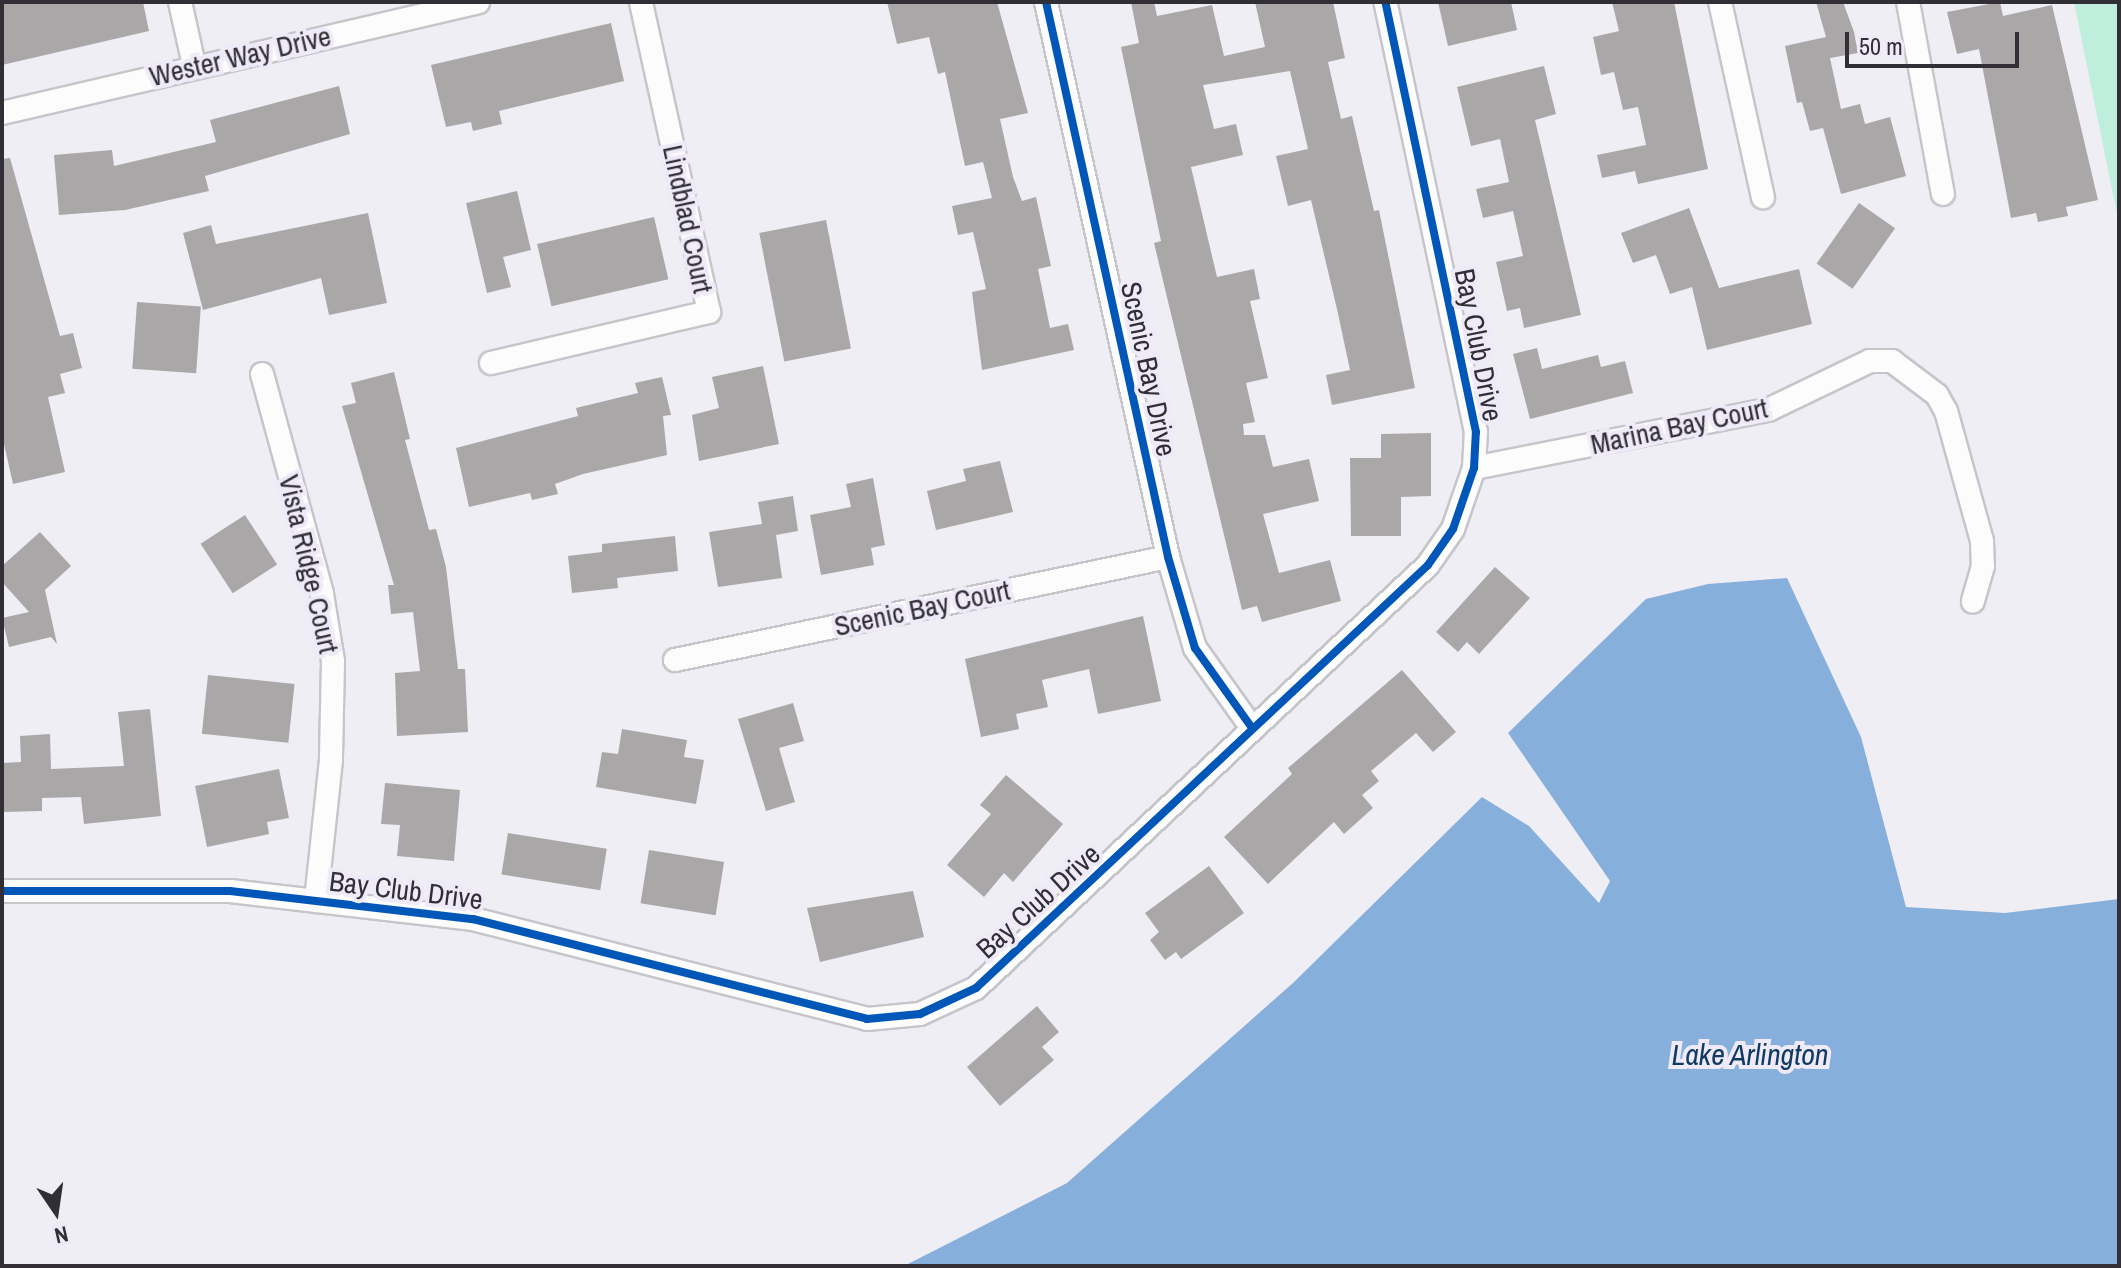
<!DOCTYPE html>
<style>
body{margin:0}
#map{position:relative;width:2121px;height:1268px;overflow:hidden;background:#efeef4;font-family:"Archivo Narrow",sans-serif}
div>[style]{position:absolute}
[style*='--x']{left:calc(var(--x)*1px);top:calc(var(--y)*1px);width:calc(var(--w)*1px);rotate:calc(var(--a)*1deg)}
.green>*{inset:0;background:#bfefdc}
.water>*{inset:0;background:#87afdc}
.building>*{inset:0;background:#aaa7a9;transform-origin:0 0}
.roads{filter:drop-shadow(2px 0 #c6c5ca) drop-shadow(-2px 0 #c6c5ca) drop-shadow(0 2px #c6c5ca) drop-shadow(0 -2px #c6c5ca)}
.street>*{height:22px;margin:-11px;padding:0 11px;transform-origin:11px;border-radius:11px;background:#fdfcfd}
.cycleway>*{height:8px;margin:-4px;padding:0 4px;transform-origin:4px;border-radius:4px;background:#0057b8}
span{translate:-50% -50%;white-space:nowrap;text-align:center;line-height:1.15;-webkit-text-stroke:8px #eeeaf8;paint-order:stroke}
.street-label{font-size:28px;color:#312f35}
.water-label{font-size:30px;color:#123b64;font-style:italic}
.frame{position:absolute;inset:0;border:4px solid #312f35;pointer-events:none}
.north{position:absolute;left:16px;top:1172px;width:80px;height:80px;-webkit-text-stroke:6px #eeeaf8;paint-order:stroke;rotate:167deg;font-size:22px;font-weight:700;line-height:32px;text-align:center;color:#312f35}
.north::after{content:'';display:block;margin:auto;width:28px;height:36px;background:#312f35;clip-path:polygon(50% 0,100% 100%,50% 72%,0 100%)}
.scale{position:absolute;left:1845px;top:32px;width:174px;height:36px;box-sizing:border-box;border:4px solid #312f35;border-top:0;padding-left:10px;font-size:24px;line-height:28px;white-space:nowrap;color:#312f35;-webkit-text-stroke:6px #eeeaf8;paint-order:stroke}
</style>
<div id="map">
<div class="green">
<div style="clip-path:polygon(2074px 2px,2119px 2px,2119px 224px)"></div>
</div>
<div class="water">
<div style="clip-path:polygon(1787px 578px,1861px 737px,1906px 907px,2005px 913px,2119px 899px,2119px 1266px,904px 1266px,1067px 1183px,1293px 983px,1482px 797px,1529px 826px,1599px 903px,1610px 881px,1508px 733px,1646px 599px,1708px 584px)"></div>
</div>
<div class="building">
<div style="clip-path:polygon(2px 2px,143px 2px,149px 31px,2px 65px)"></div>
<div style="clip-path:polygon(887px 2px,997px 2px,1028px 113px,1000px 119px,1013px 177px,1022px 201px,1036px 197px,1051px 266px,1038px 269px,1050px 328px,1068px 324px,1074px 350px,982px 370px,972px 292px,986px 289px,973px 232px,958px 235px,952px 206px,992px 198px,983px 162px,965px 166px,945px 72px,938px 74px,929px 37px,897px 44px)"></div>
<div style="clip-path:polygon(1131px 2px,1154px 2px,1157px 16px,1212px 5px,1224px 56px,1265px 47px,1255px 2px,1333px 2px,1345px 58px,1328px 62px,1341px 119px,1352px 116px,1374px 211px,1379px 210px,1415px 388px,1332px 405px,1326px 375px,1350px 370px,1337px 309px,1311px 200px,1288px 206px,1276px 156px,1308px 149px,1290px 71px,1203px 85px,1214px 129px,1236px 124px,1243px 155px,1191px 167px,1217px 277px,1254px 269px,1260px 299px,1250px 301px,1268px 378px,1246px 383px,1255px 422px,1243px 424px,1244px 435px,1265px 435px,1273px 467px,1309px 459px,1319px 501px,1263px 514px,1279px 573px,1330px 560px,1341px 601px,1262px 622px,1257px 606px,1242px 610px,1154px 243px,1161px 241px,1121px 47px,1139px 43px)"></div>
<div style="clip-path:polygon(1438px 2px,1511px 2px,1517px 30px,1448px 46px)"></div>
<div style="clip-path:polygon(1612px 2px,1674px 2px,1708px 169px,1638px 184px,1635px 171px,1602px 178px,1597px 155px,1646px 145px,1638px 107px,1623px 110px,1614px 72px,1601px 75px,1593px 37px,1619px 31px)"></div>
<div style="clip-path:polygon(1816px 2px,1843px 2px,1854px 32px,1858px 53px,1830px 58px,1841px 109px,1860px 104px,1865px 124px,1890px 117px,1906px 176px,1841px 194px,1823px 128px,1810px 131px,1802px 102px,1797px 103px,1785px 46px,1826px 37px)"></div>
<div style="clip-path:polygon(2000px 2px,2003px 16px,2052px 5px,2098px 200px,2066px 207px,2068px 216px,2038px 222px,2036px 213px,2011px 218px,1979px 49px,1957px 54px,1947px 12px)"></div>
<div style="clip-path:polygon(611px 23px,624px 81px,499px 111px,502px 124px,473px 131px,471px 122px,446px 127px,431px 65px)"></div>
<div style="clip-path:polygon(1544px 66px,1556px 114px,1535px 120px,1581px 315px,1524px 328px,1520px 308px,1507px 311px,1496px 262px,1523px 256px,1513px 211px,1483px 218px,1476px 189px,1509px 182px,1500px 139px,1471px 146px,1457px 87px)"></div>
<div style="clip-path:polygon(339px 86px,350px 134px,205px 176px,209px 191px,125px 210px,59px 215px,54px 155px,112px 150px,114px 166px,216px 142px,210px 120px)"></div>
<div style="clip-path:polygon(10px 158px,60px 336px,73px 333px,82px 368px,60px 374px,65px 393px,48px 397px,65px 472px,13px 484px,2px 435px,2px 159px)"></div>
<div style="clip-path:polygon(517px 191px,531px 250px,503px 257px,511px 287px,487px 293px,466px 203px)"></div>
<div style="left:1859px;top:203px;width:44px;height:74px;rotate:35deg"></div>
<div style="clip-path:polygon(1689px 208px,1719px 288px,1799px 269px,1812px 324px,1707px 350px,1692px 287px,1670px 294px,1656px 255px,1633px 263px,1621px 233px)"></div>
<div style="clip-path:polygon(368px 213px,387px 303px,329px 315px,321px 278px,203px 310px,183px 233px,211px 225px,216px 244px)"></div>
<div style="left:654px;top:217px;width:64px;height:120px;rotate:77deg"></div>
<div style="left:826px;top:220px;width:131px;height:68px;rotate:79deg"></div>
<div style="left:137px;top:302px;width:64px;height:67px;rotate:4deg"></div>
<div style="clip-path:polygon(1537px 348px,1542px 369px,1598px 355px,1601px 367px,1625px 361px,1633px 393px,1530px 419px,1513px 354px)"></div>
<div style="clip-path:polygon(763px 366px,779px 444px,699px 461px,692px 415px,719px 408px,712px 377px)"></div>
<div style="clip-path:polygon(394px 372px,410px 439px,405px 440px,429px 530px,436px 529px,446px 567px,458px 669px,465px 669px,468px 732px,397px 736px,395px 673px,420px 671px,413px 612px,391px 614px,388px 585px,394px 585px,342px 406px,356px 403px,351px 383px)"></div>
<div style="clip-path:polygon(662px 377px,671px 415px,663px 416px,667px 455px,583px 474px,555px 484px,558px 494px,532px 500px,530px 493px,469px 507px,456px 448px,578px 416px,576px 408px,638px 393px,635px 383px)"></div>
<div style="clip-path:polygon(1431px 433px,1431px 496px,1401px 497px,1401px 536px,1351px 536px,1350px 458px,1381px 458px,1381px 434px)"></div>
<div style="clip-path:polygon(1000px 461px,1013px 512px,936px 530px,927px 491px,966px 481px,963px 469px)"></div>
<div style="clip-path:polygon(873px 478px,885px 545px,871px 548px,874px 565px,821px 575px,810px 515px,851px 507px,846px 484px)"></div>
<div style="clip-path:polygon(793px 496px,798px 531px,776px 535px,782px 578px,718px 587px,709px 532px,762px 524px,758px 502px)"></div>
<div style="left:245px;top:515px;width:59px;height:53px;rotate:57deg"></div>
<div style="clip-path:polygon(40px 532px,71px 566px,45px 590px,57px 644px,51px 637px,9px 647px,2px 618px,29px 612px,2px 582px,2px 566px)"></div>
<div style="clip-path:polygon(675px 536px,678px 571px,617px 578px,618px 588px,572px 593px,568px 556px,602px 552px,602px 544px)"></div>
<div style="clip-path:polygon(1495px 567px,1530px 598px,1479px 654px,1467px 642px,1458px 652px,1436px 632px)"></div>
<div style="clip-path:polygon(1143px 616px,1161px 701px,1098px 714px,1089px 669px,1042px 680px,1048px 707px,1016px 714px,1019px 729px,981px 737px,965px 659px)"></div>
<div style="clip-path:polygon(1402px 670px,1456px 732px,1433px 752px,1416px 733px,1371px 771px,1379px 781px,1362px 795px,1373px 808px,1344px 834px,1334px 822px,1268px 884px,1224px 837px,1292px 774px,1288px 768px)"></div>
<div style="left:208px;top:675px;width:87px;height:59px;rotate:6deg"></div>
<div style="clip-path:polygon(793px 703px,804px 741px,779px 748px,795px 802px,766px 811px,738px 719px)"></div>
<div style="clip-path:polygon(150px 709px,161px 816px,84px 824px,81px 797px,42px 798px,42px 811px,2px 812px,2px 763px,21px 762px,20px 736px,50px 734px,51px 769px,124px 766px,118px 712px)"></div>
<div style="clip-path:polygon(622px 729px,687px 740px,684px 757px,704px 760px,696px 804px,596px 787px,602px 752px,618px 754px)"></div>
<div style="clip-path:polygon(279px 769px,289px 818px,267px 822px,269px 834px,207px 847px,195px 786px)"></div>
<div style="clip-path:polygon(1006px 775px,1063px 824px,1013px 882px,1004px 873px,984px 897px,947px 865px,991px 814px,980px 805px)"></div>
<div style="clip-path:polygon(385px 783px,460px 790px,454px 861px,397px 856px,400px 825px,381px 824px)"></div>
<div style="left:508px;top:833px;width:100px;height:42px;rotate:9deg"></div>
<div style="left:649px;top:850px;width:76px;height:54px;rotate:9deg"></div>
<div style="clip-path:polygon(1209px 866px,1244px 913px,1181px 959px,1176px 952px,1165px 960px,1150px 940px,1159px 932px,1145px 913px)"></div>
<div style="clip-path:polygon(913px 891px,924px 937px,820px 962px,807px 908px)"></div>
<div style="clip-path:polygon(1037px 1006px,1059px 1032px,1042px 1047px,1054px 1060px,1000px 1106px,967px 1067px)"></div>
</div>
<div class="roads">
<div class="street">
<div style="--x:180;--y:2;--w:65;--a:77.5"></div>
<div style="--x:1046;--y:2;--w:568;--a:77.6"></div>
<div style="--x:1168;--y:557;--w:95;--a:73.5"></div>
<div style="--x:1195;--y:648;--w:98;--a:54.5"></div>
<div style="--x:1720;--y:2;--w:200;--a:77.6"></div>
<div style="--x:1908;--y:2;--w:195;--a:79.7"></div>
<div style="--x:2;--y:113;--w:489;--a:-13.1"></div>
<div style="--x:491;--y:363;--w:224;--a:-13.2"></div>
<div style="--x:709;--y:312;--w:317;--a:-102.4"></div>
<div style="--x:262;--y:374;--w:228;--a:74.7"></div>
<div style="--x:322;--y:594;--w:68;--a:80.7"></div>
<div style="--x:333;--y:661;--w:99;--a:91.2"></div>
<div style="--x:331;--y:760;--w:142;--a:96.1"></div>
<div style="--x:1474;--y:468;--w:300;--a:-11.2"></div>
<div style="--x:1768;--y:410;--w:113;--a:-25.7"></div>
<div style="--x:1870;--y:361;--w:22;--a:0"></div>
<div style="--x:1892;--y:361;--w:56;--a:37.1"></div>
<div style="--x:1937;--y:395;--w:18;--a:61"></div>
<div style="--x:1946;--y:411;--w:135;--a:74.5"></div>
<div style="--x:1982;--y:541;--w:25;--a:88"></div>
<div style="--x:1983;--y:566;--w:37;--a:106"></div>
<div style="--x:675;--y:660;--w:504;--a:-11.8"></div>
<div style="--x:2;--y:891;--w:228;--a:0"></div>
<div style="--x:230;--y:891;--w:245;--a:6.6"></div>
<div style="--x:473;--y:919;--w:406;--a:14.2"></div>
<div style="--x:867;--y:1019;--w:53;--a:-5.4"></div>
<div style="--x:920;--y:1014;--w:62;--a:-24.9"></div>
<div style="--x:976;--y:988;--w:619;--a:-43.1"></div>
<div style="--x:1428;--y:565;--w:44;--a:-55.2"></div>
<div style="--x:1453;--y:529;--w:65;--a:-71"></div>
<div style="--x:1474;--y:468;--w:36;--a:-87"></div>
<div style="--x:1476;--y:432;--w:440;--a:-101.9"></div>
</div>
</div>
<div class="cycleway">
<div style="--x:1046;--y:2;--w:568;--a:77.6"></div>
<div style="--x:1168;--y:557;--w:95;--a:73.5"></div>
<div style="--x:1195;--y:648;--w:98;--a:54.5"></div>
<div style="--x:2;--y:891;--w:228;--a:0"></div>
<div style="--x:230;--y:891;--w:245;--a:6.6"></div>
<div style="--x:473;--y:919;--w:406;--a:14.2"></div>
<div style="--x:867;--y:1019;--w:53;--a:-5.4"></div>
<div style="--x:920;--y:1014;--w:62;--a:-24.9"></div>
<div style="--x:976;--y:988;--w:619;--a:-43.1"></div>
<div style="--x:1428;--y:565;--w:44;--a:-55.2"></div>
<div style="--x:1453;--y:529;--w:65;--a:-71"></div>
<div style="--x:1474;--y:468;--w:36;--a:-87"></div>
<div style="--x:1476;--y:432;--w:440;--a:-101.9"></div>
</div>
<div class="street-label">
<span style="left:240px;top:56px;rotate:-13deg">Wester Way Drive</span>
<span style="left:688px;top:219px;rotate:78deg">Lindblad Court</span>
<span style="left:1479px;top:345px;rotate:79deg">Bay Club Drive</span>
<span style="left:1149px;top:369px;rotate:78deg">Scenic Bay Drive</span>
<span style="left:1679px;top:426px;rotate:-12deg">Marina Bay Court</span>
<span style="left:309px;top:564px;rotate:77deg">Vista Ridge Court</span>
<span style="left:922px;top:608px;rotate:-12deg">Scenic Bay Court</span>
<span style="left:406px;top:890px;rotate:7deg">Bay Club Drive</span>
<span style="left:1038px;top:901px;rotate:-42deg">Bay Club Drive</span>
</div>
<div class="water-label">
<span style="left:1750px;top:1054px">Lake Arlington</span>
</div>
<div class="frame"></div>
<div class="north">N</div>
<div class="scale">50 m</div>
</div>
